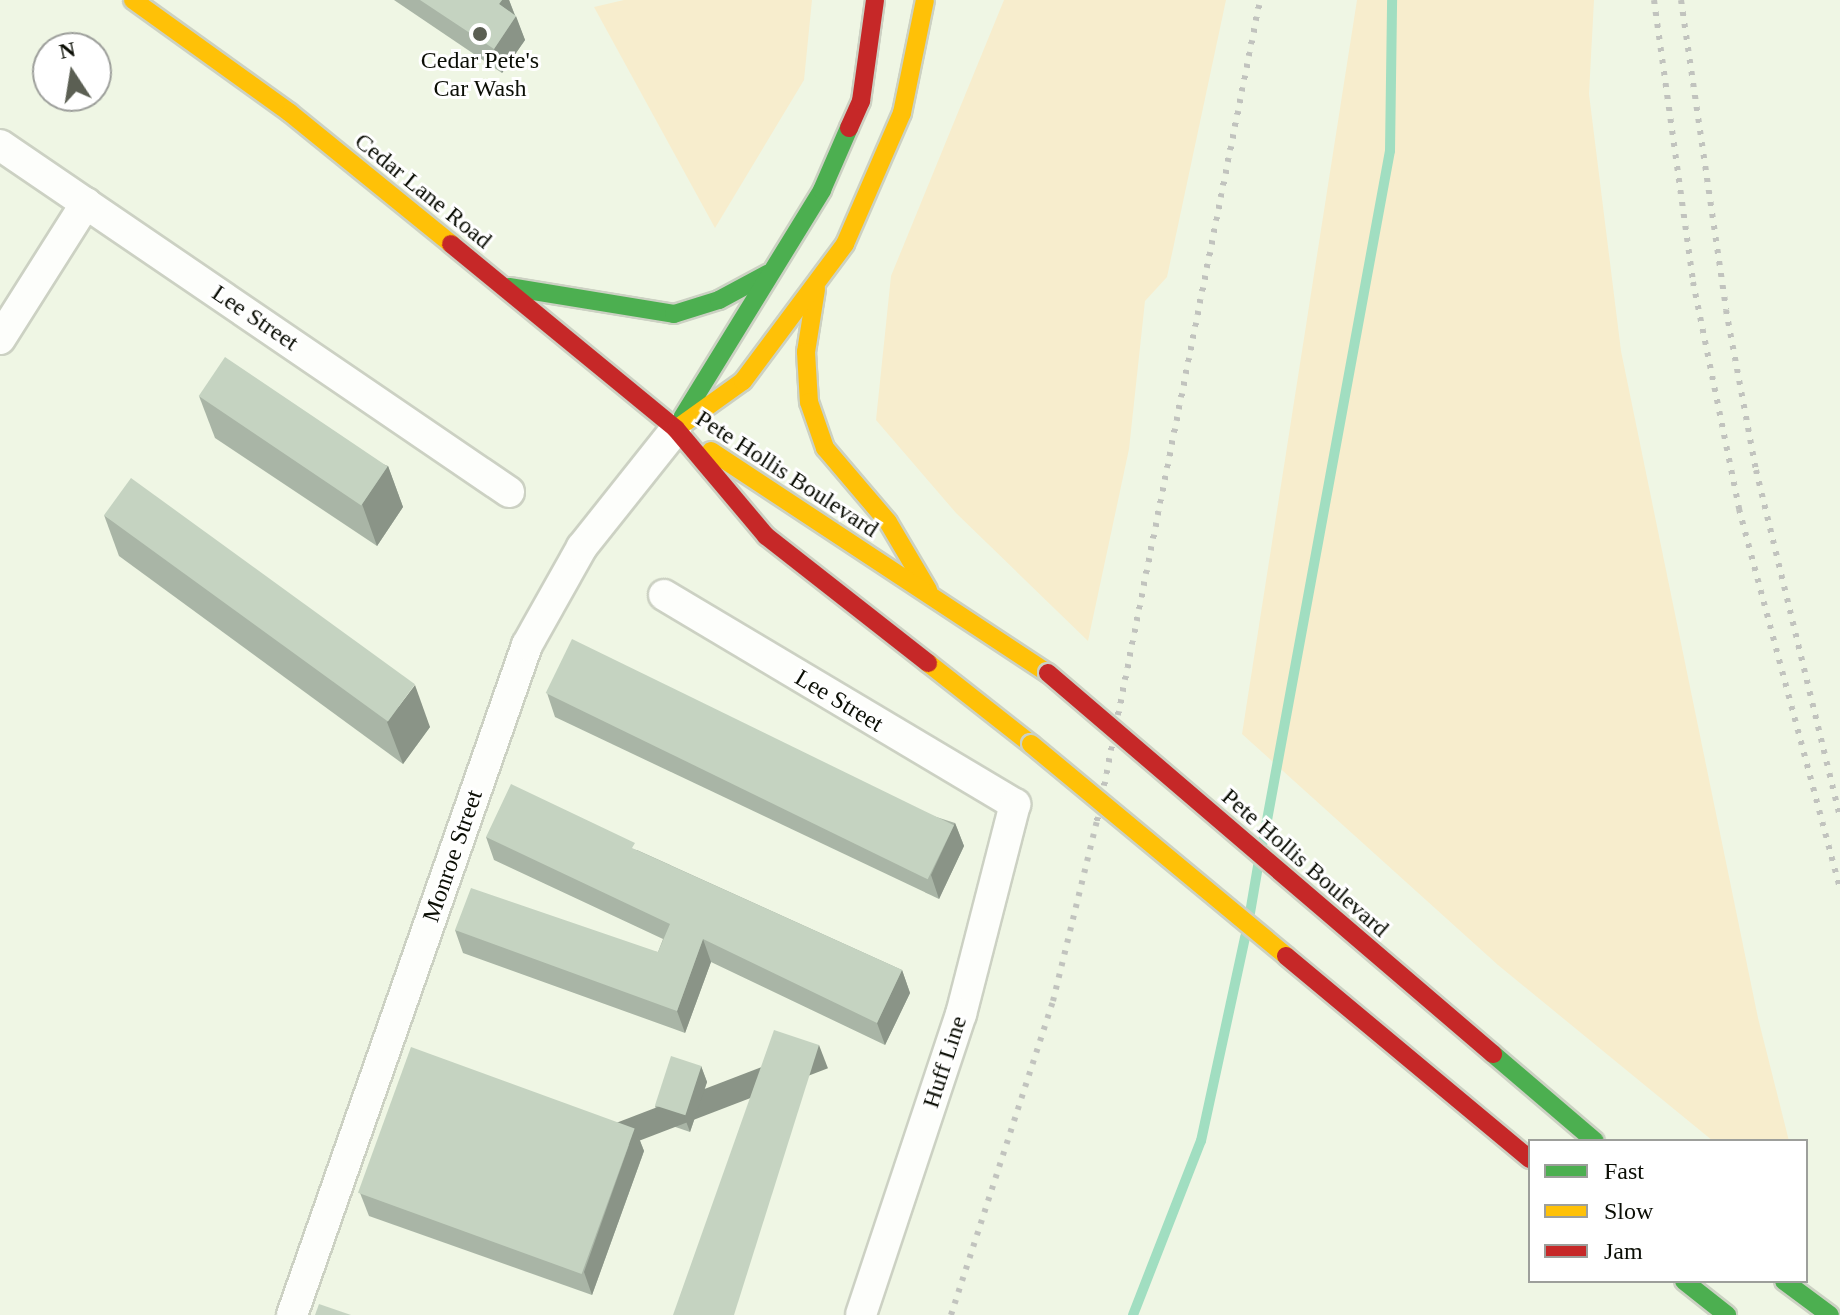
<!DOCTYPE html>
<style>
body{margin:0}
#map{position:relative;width:1840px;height:1315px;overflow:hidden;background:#eff6e4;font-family:Georgia,serif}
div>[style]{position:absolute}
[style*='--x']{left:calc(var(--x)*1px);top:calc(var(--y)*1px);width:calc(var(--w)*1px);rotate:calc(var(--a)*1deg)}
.green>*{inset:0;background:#f7edcd}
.stream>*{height:10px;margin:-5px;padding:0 5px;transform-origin:5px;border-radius:5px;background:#a1dec1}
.roads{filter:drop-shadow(2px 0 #ccd1c3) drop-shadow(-2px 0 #ccd1c3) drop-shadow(0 2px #ccd1c3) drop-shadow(0 -2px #ccd1c3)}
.street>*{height:30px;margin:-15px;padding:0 15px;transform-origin:15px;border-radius:15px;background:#fdfefb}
.fast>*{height:18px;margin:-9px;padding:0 9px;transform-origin:9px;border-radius:9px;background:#4caf50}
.slow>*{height:18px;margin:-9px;padding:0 9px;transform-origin:9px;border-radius:9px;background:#ffc107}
.jam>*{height:18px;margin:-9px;padding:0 9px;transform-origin:9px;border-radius:9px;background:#c62828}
.rail>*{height:6px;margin-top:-3px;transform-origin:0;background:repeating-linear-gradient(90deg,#c1c3be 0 4px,transparent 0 12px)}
.bridges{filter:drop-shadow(2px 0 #ccd1c3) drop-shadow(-2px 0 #ccd1c3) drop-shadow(0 2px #ccd1c3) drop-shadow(0 -2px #ccd1c3)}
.fast-bridge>*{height:18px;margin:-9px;padding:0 9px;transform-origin:9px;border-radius:9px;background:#4caf50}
.slow-bridge>*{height:18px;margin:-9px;padding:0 9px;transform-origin:9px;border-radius:9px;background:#ffc107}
.jam-bridge>*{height:18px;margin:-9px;padding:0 9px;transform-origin:9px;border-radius:9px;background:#c62828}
.wall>*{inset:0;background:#a9b5a6}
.shaded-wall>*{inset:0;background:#8a9487;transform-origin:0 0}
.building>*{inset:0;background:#c5d3c1;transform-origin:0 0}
.dots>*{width:22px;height:22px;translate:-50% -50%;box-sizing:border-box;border:4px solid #fff;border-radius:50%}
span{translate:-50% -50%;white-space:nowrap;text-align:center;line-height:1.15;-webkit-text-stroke:6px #fff;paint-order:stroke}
.poi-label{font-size:24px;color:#0b0e05}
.street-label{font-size:24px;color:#0b0e05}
.legend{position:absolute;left:1528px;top:1139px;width:280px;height:144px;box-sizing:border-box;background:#fff;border:2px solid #9d9f9b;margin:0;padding:10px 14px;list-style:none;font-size:24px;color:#0b0e05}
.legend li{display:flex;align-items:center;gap:16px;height:40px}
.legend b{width:40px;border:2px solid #9d9f9b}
.north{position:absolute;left:32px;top:32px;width:80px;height:80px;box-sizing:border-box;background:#fff;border:2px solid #9d9f9b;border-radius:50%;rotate:348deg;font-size:22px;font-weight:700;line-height:32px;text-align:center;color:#0b0e05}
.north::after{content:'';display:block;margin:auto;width:28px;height:36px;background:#5b5f53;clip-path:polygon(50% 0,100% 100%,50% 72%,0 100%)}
</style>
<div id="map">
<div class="green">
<div style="clip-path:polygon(624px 0,812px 0,804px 80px,715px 228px,594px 7px)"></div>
<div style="clip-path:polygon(1004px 0,1226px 0,1167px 277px,1145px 301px,1129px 449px,1088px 641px,956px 513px,876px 420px,891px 276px)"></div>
<div style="clip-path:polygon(1357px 0,1594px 0,1589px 94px,1621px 351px,1758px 1018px,1789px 1141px,1713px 1141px,1498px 965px,1242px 734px)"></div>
</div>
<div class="stream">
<div style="--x:1263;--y:842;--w:703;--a:-79.59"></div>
<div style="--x:1390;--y:151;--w:151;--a:-89.2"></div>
<div style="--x:1250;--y:913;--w:48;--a:-80.3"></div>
<div style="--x:1133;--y:1315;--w:187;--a:-68.7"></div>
<div style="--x:1201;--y:1141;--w:209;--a:-77.8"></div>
</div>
<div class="roads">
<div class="street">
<div style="--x:0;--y:145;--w:616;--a:34.28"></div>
<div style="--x:0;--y:339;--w:161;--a:-57.7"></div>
<div style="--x:664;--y:595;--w:409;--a:30.8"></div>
<div style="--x:1015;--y:804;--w:217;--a:104.4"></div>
<div style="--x:961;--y:1014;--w:317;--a:108.4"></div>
<div style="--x:292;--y:1315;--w:710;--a:-70.67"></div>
<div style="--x:527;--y:645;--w:112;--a:-60.7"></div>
<div style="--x:582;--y:547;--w:151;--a:-51.5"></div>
</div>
<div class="fast">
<div style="--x:509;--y:287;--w:167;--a:9.3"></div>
<div style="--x:674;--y:314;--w:47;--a:-17.3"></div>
<div style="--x:719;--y:300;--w:55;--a:-28.4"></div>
<div style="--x:682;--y:418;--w:268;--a:-58.4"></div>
<div style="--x:822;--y:190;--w:68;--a:-66.5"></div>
<div style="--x:1684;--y:1281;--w:55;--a:38.3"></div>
<div style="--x:1784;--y:1281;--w:57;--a:36.5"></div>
</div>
<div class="slow">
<div style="--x:133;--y:0;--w:193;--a:35.7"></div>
<div style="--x:290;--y:113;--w:208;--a:39.1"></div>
<div style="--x:816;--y:289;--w:64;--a:99"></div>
<div style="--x:806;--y:352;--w:50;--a:86.6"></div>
<div style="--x:809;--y:402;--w:49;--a:70.8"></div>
<div style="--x:825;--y:448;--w:97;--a:49.6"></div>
<div style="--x:888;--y:522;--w:79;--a:59.5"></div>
<div style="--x:676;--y:429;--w:82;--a:-35.6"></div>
<div style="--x:743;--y:381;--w:171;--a:-53.3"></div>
<div style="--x:845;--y:244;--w:143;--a:-66.5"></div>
<div style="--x:902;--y:113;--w:115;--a:-78.5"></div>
<div style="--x:711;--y:451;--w:404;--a:33.4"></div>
<div style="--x:928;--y:663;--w:131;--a:38.2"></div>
</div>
<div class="jam">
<div style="--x:849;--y:128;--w:30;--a:-66"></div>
<div style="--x:861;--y:101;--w:102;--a:-82.1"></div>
<div style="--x:451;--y:244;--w:291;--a:39.4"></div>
<div style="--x:676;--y:429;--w:140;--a:49.9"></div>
<div style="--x:766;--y:536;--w:206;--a:38.1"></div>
</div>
</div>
<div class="rail">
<div style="--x:1654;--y:0;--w:285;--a:82.1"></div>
<div style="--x:1693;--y:282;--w:232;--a:78.5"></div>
<div style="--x:1739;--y:509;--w:393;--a:75.1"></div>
<div style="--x:1681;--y:0;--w:313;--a:81.7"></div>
<div style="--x:1726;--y:310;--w:163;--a:79.4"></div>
<div style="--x:1756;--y:470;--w:356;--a:76.4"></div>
<div style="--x:951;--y:1315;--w:330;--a:-72"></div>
<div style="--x:1053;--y:1001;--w:185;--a:-76.3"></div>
<div style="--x:1097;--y:821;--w:837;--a:-78.77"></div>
</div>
<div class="bridges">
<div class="fast-bridge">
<div style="--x:1493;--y:1054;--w:134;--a:40.5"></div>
</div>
<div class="slow-bridge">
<div style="--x:1031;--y:744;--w:332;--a:39.7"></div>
</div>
<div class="jam-bridge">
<div style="--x:1048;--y:673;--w:586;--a:40.57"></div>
<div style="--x:1286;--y:956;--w:317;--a:39.8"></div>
</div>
</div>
<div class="wall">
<div style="clip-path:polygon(394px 0,509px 0,525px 40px,502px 73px)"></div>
<div style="clip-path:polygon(199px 396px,388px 466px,403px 507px,377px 546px,215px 438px)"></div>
<div style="clip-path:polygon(104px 515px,430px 727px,403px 764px,119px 556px)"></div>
<div style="clip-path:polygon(547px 693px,955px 823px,964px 846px,939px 899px,555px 717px)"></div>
<div style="clip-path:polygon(486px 837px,637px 850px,902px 970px,910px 993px,885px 1045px,711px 962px,685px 1033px,463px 953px,455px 930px,658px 952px,663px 939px,494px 860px)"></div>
<div style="clip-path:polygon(701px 1066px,707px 1082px,690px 1132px,661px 1122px,655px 1106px)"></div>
<div style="clip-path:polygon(635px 1128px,644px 1151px,592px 1295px,369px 1216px,360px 1193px)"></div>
</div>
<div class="shaded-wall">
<div style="clip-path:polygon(502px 0,509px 0,515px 16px,499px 4px)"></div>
<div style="clip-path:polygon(516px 16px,525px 40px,502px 73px,494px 49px)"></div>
<div style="clip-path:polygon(388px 466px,403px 507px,377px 546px,362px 504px)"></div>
<div style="clip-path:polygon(415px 685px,430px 727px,403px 764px,387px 722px)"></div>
<div style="clip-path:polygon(955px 823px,964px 846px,939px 899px,931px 875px)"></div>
<div style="clip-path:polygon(703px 939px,711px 962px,685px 1033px,677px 1011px)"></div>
<div style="clip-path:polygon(902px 970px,910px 993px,885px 1045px,877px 1023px)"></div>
<div style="left:819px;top:1045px;width:25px;height:283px;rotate:69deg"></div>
<div style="clip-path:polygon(701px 1066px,707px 1082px,690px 1132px,684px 1116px)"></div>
<div style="clip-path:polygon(635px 1128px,644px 1151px,592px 1295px,584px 1272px)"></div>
</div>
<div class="building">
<div style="clip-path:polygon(420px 0,502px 0,499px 4px,516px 16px,494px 49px)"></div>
<div style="left:225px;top:357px;width:196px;height:47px;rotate:34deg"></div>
<div style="left:131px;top:478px;width:351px;height:46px;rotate:36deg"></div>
<div style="left:572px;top:639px;width:425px;height:60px;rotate:26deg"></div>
<div style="clip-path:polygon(511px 784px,635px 843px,632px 848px,902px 970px,877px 1023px,703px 939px,677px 1011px,455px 930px,471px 888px,658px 952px,670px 924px,486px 837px)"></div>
<div style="clip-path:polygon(774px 1030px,819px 1045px,734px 1315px,673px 1315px)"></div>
<div style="left:411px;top:1047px;width:238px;height:155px;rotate:20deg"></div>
<div style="left:671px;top:1056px;width:32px;height:52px;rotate:18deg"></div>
<div style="clip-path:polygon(319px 1304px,351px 1315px,315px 1315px)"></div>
</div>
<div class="dots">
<div style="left:480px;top:34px;background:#5b5f53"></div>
</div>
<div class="poi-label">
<span style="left:480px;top:75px">Cedar Pete's<br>Car Wash</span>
</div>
<div class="street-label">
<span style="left:423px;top:191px;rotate:39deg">Cedar Lane Road</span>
<span style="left:255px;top:318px;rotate:34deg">Lee Street</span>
<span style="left:787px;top:474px;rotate:33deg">Pete Hollis Boulevard</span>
<span style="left:839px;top:701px;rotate:31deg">Lee Street</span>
<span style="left:453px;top:856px;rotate:-71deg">Monroe Street</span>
<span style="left:1305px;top:863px;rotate:41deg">Pete Hollis Boulevard</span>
<span style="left:945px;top:1062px;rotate:-72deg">Huff Line</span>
</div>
<ul class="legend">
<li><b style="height:10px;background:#4caf50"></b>Fast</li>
<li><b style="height:10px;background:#ffc107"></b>Slow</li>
<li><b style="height:10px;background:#c62828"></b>Jam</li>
</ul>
<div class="north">N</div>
</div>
